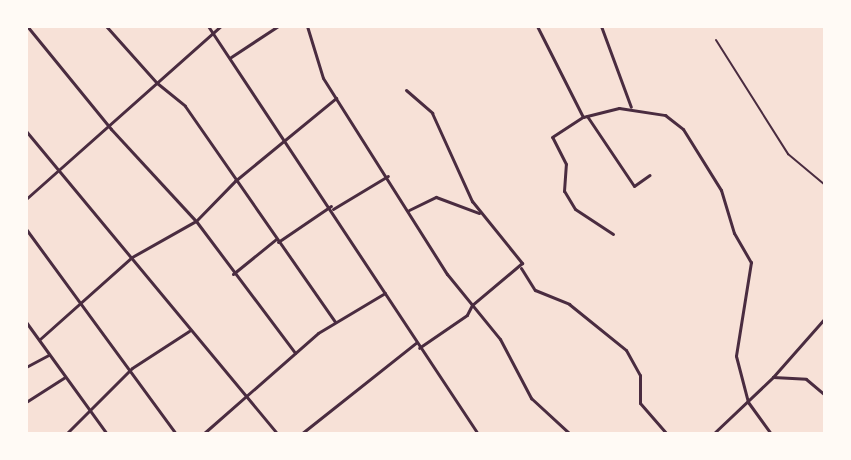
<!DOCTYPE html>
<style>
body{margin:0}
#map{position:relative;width:851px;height:460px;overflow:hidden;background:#f7e1d7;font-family:Figtree,sans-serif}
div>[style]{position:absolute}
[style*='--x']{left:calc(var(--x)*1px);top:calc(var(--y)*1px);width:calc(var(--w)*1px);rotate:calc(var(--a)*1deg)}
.service>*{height:2px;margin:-1px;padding:0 1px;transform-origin:1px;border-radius:1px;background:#4a2c40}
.minor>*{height:3px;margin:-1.5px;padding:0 1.5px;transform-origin:1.5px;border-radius:1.5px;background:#4a2c40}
span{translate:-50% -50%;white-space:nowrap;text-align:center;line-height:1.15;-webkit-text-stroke:4.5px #fffaf5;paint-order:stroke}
.frame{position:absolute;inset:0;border:28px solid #fffaf5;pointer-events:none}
</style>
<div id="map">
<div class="service">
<div style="--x:716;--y:40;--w:135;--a:57.7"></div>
<div style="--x:788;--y:154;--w:48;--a:40"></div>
</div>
<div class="minor">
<div style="--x:27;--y:26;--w:133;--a:50.8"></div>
<div style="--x:111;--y:129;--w:125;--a:47.3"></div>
<div style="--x:196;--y:221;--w:165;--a:53.1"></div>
<div style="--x:106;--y:26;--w:76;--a:48.2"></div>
<div style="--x:157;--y:83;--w:36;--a:39"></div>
<div style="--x:185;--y:106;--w:263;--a:55.2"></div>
<div style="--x:208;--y:26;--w:489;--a:56.5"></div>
<div style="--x:307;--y:26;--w:54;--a:72.9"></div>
<div style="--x:323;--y:78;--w:232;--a:57.7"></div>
<div style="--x:447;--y:274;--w:84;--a:50.8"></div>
<div style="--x:500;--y:339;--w:67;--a:62.3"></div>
<div style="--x:531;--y:398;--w:53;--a:42.7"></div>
<div style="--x:537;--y:26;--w:102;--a:63.2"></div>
<div style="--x:601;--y:26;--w:86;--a:69.7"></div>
<div style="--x:231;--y:57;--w:56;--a:-33.4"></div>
<div style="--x:406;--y:90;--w:35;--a:41"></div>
<div style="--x:432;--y:113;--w:97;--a:65.6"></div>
<div style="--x:472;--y:201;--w:80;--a:51.1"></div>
<div style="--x:522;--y:263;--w:65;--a:140"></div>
<div style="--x:472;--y:305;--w:11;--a:117"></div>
<div style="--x:467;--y:315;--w:58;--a:145.5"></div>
<div style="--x:587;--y:116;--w:84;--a:56.1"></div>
<div style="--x:634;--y:186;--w:19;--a:-35"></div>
<div style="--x:26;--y:131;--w:394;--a:50.3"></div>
<div style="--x:26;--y:199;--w:261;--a:-41.6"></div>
<div style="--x:333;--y:209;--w:64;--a:-31"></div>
<div style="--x:409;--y:210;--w:30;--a:-26"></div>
<div style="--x:436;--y:197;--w:46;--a:20.4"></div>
<div style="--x:26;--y:229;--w:254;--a:53.8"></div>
<div style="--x:613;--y:234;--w:45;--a:-146.7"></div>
<div style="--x:575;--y:209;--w:21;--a:-121"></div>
<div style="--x:564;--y:191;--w:27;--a:-86"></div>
<div style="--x:566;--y:164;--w:30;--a:-117"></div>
<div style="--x:552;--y:137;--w:37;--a:-33"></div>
<div style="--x:583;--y:117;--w:37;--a:-14"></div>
<div style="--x:619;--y:108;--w:47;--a:8.7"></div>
<div style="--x:665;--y:115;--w:23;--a:38"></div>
<div style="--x:683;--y:129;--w:72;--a:58.1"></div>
<div style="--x:721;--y:190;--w:45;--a:73.2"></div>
<div style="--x:734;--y:233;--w:34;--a:60"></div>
<div style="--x:751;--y:262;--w:95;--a:99.1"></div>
<div style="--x:736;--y:356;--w:48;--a:75.4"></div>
<div style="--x:748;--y:402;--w:39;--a:54"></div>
<div style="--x:278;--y:242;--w:64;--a:-34.2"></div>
<div style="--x:521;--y:268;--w:26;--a:58"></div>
<div style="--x:535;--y:290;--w:37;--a:22"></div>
<div style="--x:569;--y:304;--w:73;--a:38.9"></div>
<div style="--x:626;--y:350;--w:29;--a:61"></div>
<div style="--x:640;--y:375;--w:28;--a:90"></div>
<div style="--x:640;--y:403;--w:41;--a:48.9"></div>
<div style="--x:233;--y:274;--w:55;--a:-39.1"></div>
<div style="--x:26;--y:322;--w:138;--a:54.1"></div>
<div style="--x:40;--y:339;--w:123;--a:-41.7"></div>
<div style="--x:132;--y:257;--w:73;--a:-29.4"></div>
<div style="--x:196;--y:221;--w:56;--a:-45.7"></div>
<div style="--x:235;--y:181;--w:131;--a:-39.4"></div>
<div style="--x:26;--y:367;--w:26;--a:-28"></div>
<div style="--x:773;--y:377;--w:33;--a:3"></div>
<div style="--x:806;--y:379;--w:25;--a:40"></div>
<div style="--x:26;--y:402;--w:46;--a:-32.7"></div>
<div style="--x:66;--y:434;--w:93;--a:-45"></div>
<div style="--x:132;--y:368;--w:68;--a:-33"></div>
<div style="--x:203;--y:434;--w:153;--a:-41.3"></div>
<div style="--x:318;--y:333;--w:78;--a:-30.8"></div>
<div style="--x:301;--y:434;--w:147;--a:-38.4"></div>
<div style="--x:713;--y:434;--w:83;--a:-43.5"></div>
<div style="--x:773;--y:377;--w:79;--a:-48.6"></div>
</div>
<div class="frame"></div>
</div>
